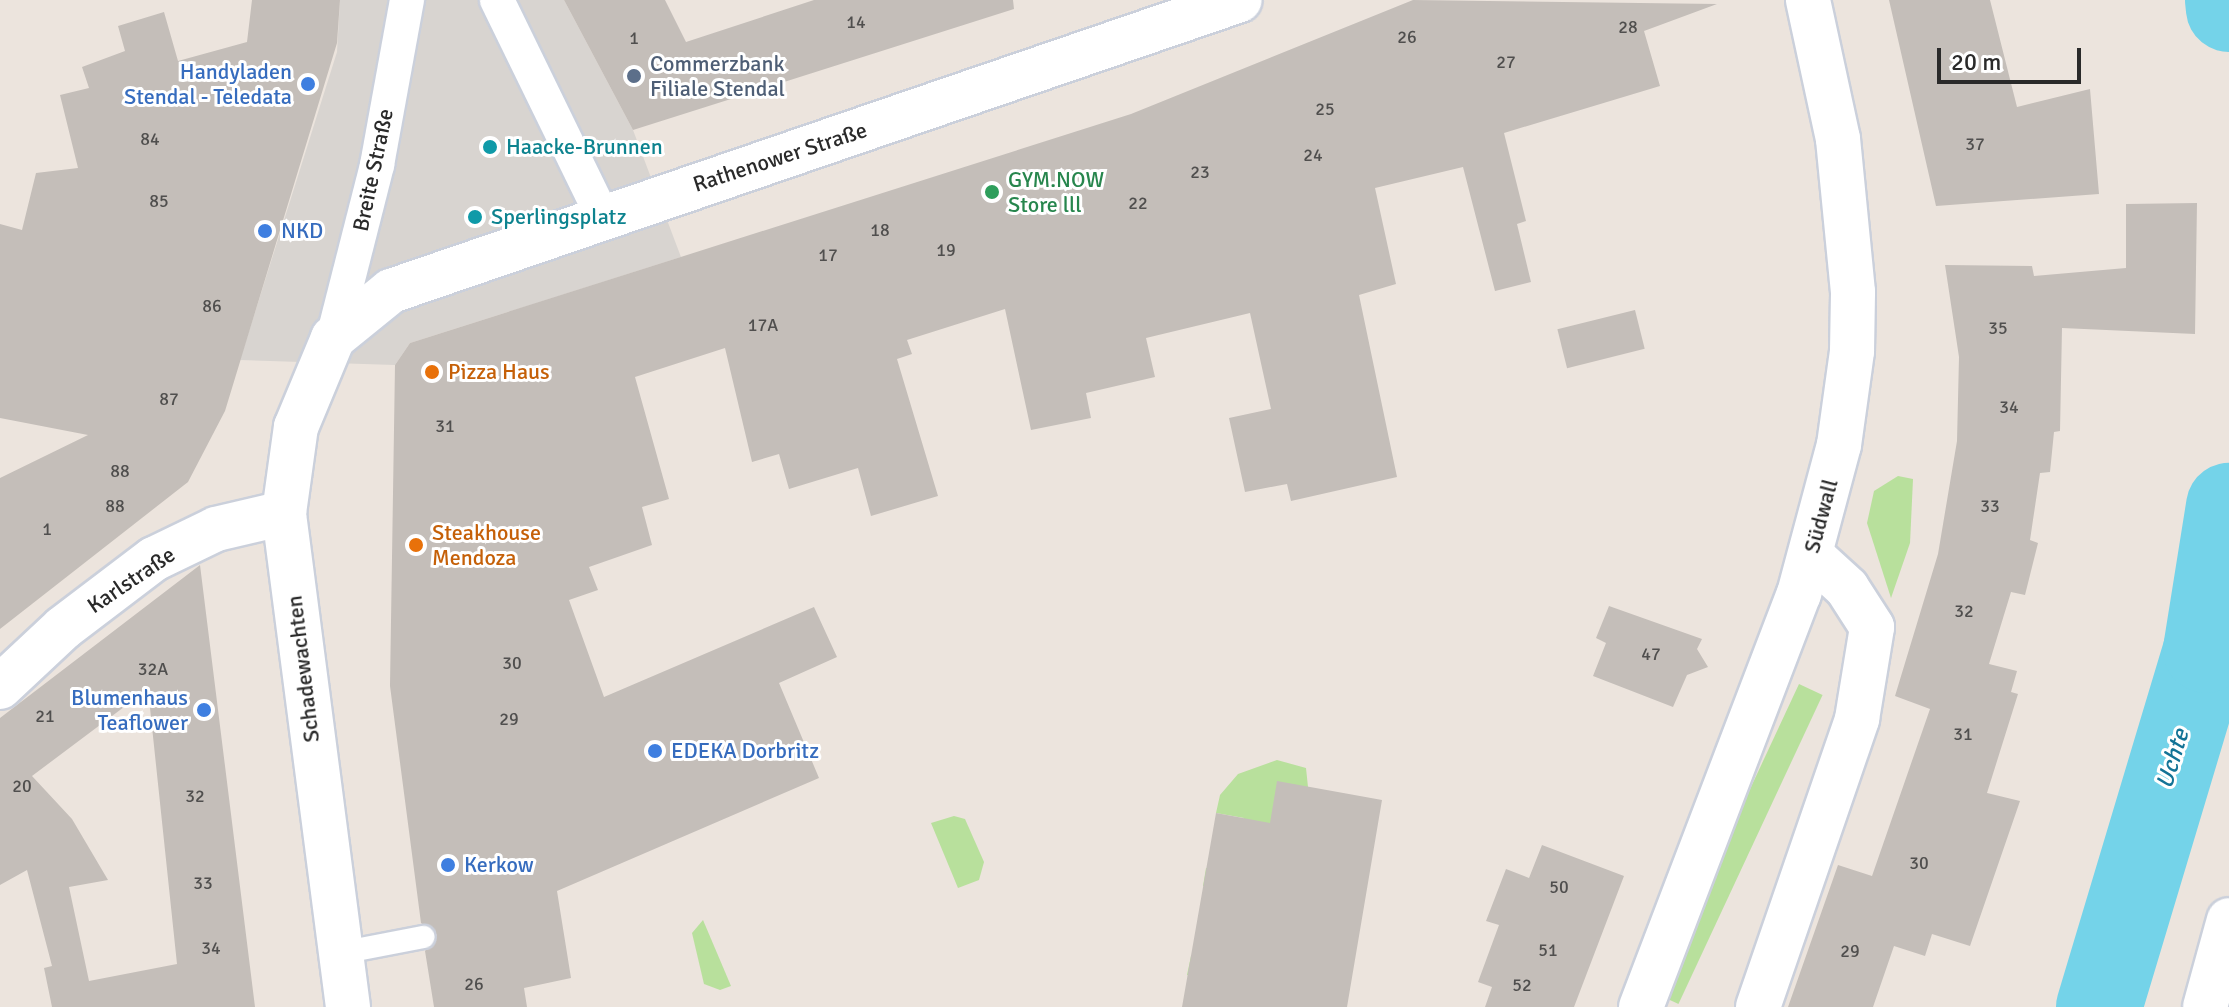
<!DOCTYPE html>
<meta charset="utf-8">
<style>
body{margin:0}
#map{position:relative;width:2229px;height:1007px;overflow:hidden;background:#ece4dd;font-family:Signika,sans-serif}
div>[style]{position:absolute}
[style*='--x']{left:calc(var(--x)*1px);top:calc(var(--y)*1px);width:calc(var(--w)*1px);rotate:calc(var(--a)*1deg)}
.green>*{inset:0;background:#b8e09c;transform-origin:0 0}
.plaza>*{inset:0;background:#d8d4d0}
.river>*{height:86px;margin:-43px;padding:0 43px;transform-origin:43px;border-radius:43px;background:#74d3e9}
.building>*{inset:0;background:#c4beb9;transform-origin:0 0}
.roads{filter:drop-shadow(2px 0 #cbd0db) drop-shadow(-2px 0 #cbd0db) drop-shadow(0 2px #cbd0db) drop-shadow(0 -2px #cbd0db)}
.service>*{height:22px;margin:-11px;padding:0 11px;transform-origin:11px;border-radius:11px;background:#fff}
.pedestrian>*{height:34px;margin:-17px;padding:0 17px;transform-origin:17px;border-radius:17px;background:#fff}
.minor>*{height:44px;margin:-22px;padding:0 22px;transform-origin:22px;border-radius:22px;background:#fff}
.secondary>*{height:44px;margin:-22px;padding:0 22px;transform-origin:22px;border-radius:22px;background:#fff}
.dots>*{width:22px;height:22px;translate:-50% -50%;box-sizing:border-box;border:4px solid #fff;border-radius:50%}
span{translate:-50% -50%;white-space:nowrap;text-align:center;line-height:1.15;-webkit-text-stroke:6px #fff;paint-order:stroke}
.number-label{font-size:18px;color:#504f4e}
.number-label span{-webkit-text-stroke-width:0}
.service-label{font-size:22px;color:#4e5e75}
.left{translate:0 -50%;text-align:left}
.shop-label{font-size:22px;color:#366cbe}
.right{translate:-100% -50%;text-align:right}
.culture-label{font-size:22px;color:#0d838f}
.street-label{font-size:22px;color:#2a2a2a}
.leisure-label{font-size:22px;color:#27864d}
.food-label{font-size:22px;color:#c56008}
.water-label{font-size:24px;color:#137396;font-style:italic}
.scale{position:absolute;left:1937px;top:48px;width:144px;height:36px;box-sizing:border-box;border:4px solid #2a2a2a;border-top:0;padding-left:10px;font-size:24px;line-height:28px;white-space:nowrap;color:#2a2a2a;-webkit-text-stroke:6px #fff;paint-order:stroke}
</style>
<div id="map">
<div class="green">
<div style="clip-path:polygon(1898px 476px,1913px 479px,1910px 543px,1891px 598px,1867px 523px,1874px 491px)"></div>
<div style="left:1799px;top:684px;width:26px;height:341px;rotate:25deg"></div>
<div style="clip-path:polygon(1277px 760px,1306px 768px,1308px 787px,1265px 855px,1216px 980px,1187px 975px,1191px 956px,1219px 962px,1231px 890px,1203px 886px,1206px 868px,1235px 873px,1244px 818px,1216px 813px,1220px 795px,1238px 774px)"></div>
<div style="clip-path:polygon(954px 816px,965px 819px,984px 862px,979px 880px,958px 888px,931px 823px)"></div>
<div style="clip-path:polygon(703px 920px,731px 986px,720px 990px,704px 984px,692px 933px)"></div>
</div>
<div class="plaza">
<div style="clip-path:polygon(340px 0,564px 0,633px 130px,681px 257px,410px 343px,395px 365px,240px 360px,337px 52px)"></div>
</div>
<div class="river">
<div style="--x:2228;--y:0;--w:9;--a:84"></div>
<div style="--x:2099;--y:1007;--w:373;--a:-73.3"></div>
<div style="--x:2206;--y:650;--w:146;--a:-80.9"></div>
</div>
<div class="building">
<div style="clip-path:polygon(252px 0,340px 0,337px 43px,225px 411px,188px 482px,0 629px,0 478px,88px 435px,0 418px,0 224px,22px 230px,36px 173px,78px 168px,60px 95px,89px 88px,82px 67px,125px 51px,118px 26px,164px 12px,178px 61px,247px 42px)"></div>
<div style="clip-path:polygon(564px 0,665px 0,686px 42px,814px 0,1013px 0,1014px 9px,633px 130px)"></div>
<div style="clip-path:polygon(1413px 0,1717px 4px,1644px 31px,1660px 86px,1504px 133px,1526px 221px,1517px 224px,1531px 282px,1495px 291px,1463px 167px,1375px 188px,1396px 284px,1359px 295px,1397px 477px,1291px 501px,1287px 484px,1245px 492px,1229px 418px,1271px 409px,1250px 313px,1146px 338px,1155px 377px,1086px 393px,1091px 418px,1031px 430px,1005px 309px,907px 340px,912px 354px,897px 359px,938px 496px,871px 516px,858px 468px,789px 489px,779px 454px,752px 462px,725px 348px,635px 377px,669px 499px,642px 507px,652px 545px,589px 567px,598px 590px,569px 600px,604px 697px,814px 607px,837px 657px,779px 683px,819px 778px,557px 891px,571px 978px,524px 988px,527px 1007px,434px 1007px,425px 951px,437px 935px,421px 923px,390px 686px,395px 365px,410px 343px,1131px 114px)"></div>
<div style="clip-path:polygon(1889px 0,1990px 0,2017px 107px,2090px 89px,2099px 194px,1936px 206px)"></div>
<div style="clip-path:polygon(2197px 203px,2195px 334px,2062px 328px,2060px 431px,2054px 432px,2050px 472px,2040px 473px,2030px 540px,2038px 543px,2025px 595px,2011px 592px,1989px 664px,2017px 671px,2011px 692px,2018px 694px,1987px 793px,2020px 801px,1970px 946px,1932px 934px,1925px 956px,1894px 946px,1873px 1007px,1788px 1007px,1838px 865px,1872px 876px,1930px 709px,1895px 696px,1938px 554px,1957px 441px,1959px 357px,1945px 265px,2032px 266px,2034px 276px,2126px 268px,2126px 204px)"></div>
<div style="left:1635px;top:310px;width:40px;height:80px;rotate:76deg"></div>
<div style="clip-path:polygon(evenodd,200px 565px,255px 1007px,52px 1007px,44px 968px,52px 966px,27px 870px,0 885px,0 718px,200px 565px,148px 689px,177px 964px,89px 981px,69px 887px,108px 880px,72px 819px,32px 776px,148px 689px)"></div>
<div style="clip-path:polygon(1609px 606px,1702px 639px,1697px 649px,1708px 667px,1687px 675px,1673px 707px,1593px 676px,1606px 643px,1596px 638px)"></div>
<div style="clip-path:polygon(1277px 781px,1382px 800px,1347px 1007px,1182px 1007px,1216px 813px,1270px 823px)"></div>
<div style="clip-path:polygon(1542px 845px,1624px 876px,1574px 1007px,1485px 1007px,1492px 987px,1478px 982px,1499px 925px,1486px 921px,1506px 869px,1529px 878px)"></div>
</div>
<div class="roads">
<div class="service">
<div style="--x:340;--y:953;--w:85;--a:-10.9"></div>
</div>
<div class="pedestrian">
<div style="--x:497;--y:0;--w:239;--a:64"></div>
<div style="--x:333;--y:338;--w:179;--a:-75.7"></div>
<div style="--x:377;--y:165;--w:168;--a:-79.7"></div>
</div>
<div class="minor">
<div style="--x:0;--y:687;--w:86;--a:-43.1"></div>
<div style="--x:63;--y:628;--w:114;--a:-37.2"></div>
<div style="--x:154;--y:559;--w:69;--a:-25.8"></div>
<div style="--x:216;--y:529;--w:70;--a:-13.2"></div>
<div style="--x:348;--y:1007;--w:498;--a:-97.4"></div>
<div style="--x:284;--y:513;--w:87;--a:-82.1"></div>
<div style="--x:296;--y:427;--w:96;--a:-67.4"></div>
<div style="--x:333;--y:338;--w:75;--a:-39"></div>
<div style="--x:391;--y:291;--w:897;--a:-18.92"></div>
<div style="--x:1758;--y:1007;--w:305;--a:-71"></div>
<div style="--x:1857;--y:719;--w:93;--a:-80.7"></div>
<div style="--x:1872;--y:627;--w:46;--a:-122.7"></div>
<div style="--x:1847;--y:588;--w:49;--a:-137.5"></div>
<div style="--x:2205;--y:1007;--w:90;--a:-74.6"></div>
</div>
<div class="secondary">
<div style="--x:1641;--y:1007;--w:442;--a:-69.1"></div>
<div style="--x:1799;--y:594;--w:154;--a:-75"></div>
<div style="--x:1839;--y:445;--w:95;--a:-82.1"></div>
<div style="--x:1852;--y:351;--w:59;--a:-89"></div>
<div style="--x:1853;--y:292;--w:154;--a:-95.6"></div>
<div style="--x:1838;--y:139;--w:142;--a:-102.2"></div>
</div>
</div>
<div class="dots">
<div style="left:634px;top:76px;background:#5c6f8a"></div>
<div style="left:308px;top:84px;background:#3f7fe0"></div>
<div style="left:490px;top:147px;background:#0f9aa8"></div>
<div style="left:992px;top:192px;background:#2e9e5b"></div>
<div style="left:475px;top:217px;background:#0f9aa8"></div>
<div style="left:265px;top:231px;background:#3f7fe0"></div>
<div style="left:432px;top:372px;background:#e8710a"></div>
<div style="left:416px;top:545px;background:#e8710a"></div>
<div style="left:204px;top:710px;background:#3f7fe0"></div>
<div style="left:655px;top:751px;background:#3f7fe0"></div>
<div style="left:448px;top:865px;background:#3f7fe0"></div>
</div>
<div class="number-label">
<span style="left:856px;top:22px">14</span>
<span style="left:1628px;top:27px">28</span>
<span style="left:1407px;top:37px">26</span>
<span style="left:634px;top:38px">1</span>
<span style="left:1506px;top:62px">27</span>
<span style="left:1325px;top:109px">25</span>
<span style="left:150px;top:139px">84</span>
<span style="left:1975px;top:144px">37</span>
<span style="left:1313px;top:155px">24</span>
<span style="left:1200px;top:172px">23</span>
<span style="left:159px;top:201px">85</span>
<span style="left:1138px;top:203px">22</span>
<span style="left:880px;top:230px">18</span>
<span style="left:946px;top:250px">19</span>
<span style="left:828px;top:255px">17</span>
<span style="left:212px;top:306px">86</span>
<span style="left:763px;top:325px">17A</span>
<span style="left:1998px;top:328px">35</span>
<span style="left:169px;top:399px">87</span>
<span style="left:2009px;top:407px">34</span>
<span style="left:445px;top:426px">31</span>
<span style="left:120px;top:471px">88</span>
<span style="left:115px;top:506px">88</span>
<span style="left:1990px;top:506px">33</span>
<span style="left:47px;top:529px">1</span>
<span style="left:1964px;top:611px">32</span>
<span style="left:1651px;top:654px">47</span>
<span style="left:512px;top:663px">30</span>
<span style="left:153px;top:669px">32A</span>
<span style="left:45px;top:716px">21</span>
<span style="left:509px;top:719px">29</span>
<span style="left:1963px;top:734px">31</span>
<span style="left:22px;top:786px">20</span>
<span style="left:195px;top:796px">32</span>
<span style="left:1919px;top:863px">30</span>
<span style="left:203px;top:883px">33</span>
<span style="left:1559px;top:887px">50</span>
<span style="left:211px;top:948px">34</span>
<span style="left:1548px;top:950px">51</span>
<span style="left:1850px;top:951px">29</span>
<span style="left:474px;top:984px">26</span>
<span style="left:1522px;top:985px">52</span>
</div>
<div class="service-label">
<span class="left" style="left:650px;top:76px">Commerzbank<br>Filiale Stendal</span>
</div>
<div class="shop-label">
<span class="right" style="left:292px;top:84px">Handyladen<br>Stendal - Teledata</span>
<span class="left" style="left:281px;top:231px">NKD</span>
<span class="right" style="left:188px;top:710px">Blumenhaus<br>Teaflower</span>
<span class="left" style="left:671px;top:751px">EDEKA Dorbritz</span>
<span class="left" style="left:464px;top:865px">Kerkow</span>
</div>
<div class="culture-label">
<span class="left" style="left:506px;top:147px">Haacke-Brunnen</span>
<span class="left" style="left:491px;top:217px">Sperlingsplatz</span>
</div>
<div class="street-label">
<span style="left:780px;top:157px;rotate:-18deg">Rathenower Straße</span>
<span style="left:373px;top:170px;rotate:-78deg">Breite Straße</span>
<span style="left:1821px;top:516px;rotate:-75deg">Südwall</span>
<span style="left:131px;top:580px;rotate:-34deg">Karlstraße</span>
<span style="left:303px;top:669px;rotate:-97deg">Schadewachten</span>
</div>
<div class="leisure-label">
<span class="left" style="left:1008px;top:192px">GYM.NOW<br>Store lll</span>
</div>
<div class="food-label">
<span class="left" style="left:448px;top:372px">Pizza Haus</span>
<span class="left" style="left:432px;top:545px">Steakhouse<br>Mendoza</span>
</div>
<div class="water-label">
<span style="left:2173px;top:759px;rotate:-73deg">Uchte</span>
</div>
<div class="scale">20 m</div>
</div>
